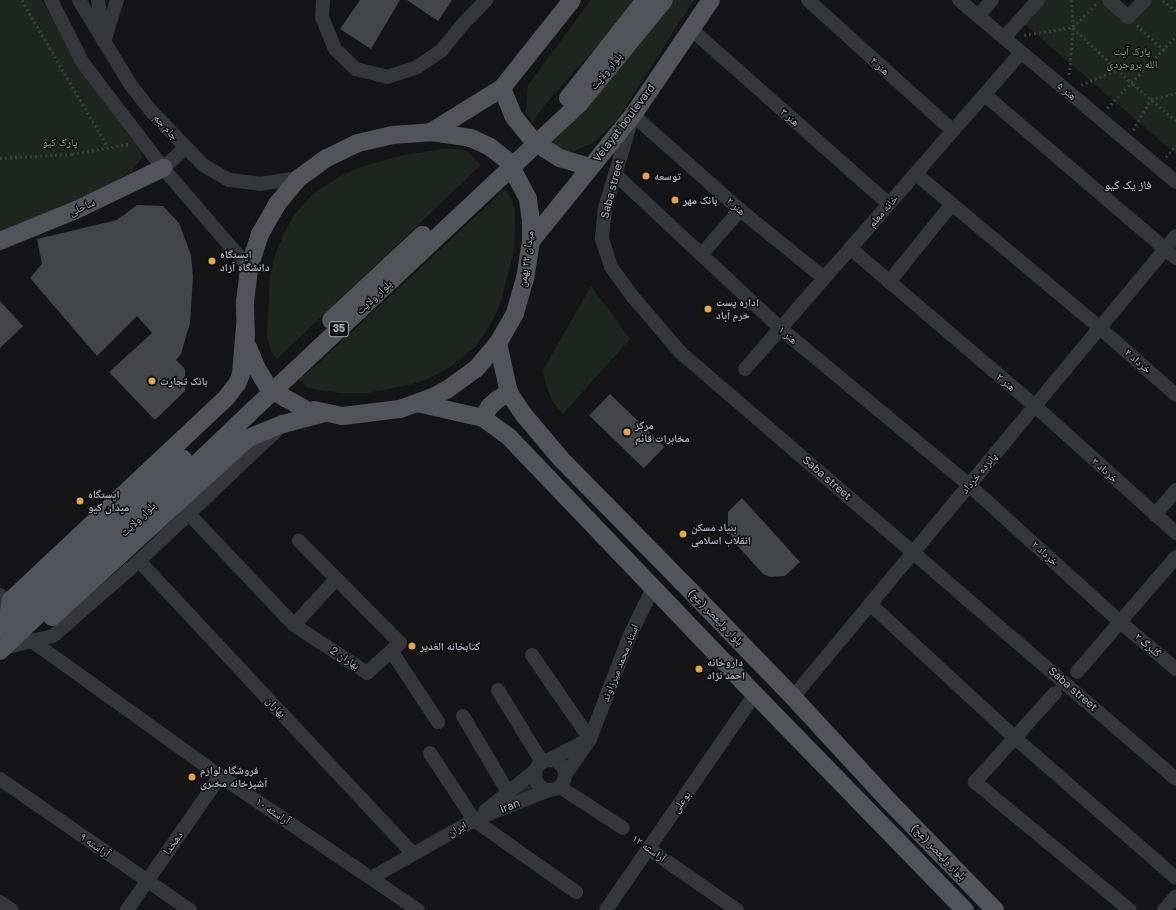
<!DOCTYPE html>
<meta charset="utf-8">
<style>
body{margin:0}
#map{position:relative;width:1176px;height:910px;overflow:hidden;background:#151517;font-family:"Golos Text","Noto Naskh Arabic",sans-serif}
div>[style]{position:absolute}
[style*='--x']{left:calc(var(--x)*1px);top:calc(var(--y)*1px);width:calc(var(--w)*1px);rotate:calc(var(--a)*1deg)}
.green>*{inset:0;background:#1f2620}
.building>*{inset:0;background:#444549;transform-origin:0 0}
.path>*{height:2.5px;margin-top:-1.25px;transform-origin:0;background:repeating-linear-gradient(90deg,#3c3e42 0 2px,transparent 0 5px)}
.minor>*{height:14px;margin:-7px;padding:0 7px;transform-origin:7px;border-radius:7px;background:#36373b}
.minor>.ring{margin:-7px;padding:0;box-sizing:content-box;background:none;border:14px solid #36373b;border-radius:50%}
.major>*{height:18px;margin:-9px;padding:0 9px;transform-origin:9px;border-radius:9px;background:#53545a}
.major-bridge>*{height:18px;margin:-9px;padding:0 9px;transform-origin:9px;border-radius:9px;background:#53545a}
.dots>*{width:11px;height:11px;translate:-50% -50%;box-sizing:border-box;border:2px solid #101012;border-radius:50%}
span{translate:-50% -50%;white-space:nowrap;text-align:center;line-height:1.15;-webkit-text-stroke:3px #101012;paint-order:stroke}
.shield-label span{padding:1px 3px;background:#101012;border:1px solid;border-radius:3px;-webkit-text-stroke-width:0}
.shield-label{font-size:10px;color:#a8adb6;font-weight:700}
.park-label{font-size:11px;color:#819f82}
.street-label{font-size:11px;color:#a8adb6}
.poi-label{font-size:11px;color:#a8adb6;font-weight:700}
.left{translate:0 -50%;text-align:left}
.neighbourhood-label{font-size:12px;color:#c9cbd2}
</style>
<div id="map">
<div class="green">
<div style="clip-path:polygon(0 0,42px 0,75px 61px,143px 155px,132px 172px,71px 205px,0 232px)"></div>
<div style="clip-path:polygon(591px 0,634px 0,621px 19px,543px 107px,532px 123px,526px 112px,528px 85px)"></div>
<div style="clip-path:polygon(672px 0,694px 0,617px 120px,593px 143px,569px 153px,561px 150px,552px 142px,627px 58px)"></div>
<div style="clip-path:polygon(1041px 0,1104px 0,1122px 15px,1135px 0,1176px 0,1176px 154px,1022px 22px)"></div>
<div style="clip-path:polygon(443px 149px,457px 149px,467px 151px,481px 165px,277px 359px,270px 350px,267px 335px,270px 278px,274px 258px,285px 231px,295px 214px,312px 195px,339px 177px,360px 167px,404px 155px)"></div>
<div style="clip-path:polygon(505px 189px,511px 199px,515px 210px,514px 251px,500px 305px,489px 327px,475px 347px,450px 367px,428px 379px,409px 385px,367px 393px,340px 393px,308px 388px,299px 379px,310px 371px)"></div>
<div style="clip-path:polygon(591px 286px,630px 339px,563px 414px,553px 402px,546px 385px,543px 370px)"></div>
<div style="clip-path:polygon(531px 780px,537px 791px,497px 806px)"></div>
</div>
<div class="building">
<div style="clip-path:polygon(360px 0,400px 0,371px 49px,340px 29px)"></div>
<div style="clip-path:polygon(407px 0,452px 0,438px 21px)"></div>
<div style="clip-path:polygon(137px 205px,163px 206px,179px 223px,191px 255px,193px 277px,190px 323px,181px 354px,176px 360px,185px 369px,185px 391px,155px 420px,109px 372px,152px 333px,137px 316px,97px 356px,30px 278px,42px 264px,37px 239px,117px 220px)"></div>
<div style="clip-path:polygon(0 301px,23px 326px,0 348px)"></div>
<div style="left:610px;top:394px;width:76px;height:30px;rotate:44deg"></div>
<div style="clip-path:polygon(742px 498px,800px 562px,785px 576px,770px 577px,763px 574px,736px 544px,728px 530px,728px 512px)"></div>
</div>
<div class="path">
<div style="--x:22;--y:0;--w:170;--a:59.7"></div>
<div style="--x:1163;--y:0;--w:17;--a:40"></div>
<div style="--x:1137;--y:25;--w:37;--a:43"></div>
<div style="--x:1073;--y:28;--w:82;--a:43"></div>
<div style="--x:1133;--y:84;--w:57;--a:40.7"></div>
<div style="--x:1024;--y:35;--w:50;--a:-9.3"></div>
<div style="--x:1073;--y:27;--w:34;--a:-45"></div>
<div style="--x:1069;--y:75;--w:48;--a:-85.2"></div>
<div style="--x:1073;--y:27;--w:27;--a:-94"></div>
<div style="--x:1081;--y:85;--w:39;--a:-23"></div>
<div style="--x:1107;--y:108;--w:100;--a:-46.2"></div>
<div style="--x:1133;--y:130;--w:36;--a:-60"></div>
<div style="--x:1151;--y:99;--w:26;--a:-13"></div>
<div style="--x:1166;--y:157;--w:16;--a:-50"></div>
<div style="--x:0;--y:158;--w:72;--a:-3.2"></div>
<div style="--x:72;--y:154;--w:57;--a:-10.1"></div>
</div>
<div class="minor">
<div style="--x:51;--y:0;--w:71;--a:63.1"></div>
<div style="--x:83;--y:63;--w:132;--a:52.7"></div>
<div style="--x:163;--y:168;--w:132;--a:49.3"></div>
<div style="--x:79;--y:0;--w:98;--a:58.7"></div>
<div style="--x:130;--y:84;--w:37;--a:52"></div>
<div style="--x:153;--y:113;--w:72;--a:46.1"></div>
<div style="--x:203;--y:165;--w:30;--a:30"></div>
<div style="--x:229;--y:180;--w:31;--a:7"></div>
<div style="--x:260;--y:184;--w:39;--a:-9"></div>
<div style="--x:98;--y:0;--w:36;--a:82"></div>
<div style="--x:323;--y:0;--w:17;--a:93"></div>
<div style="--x:322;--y:17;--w:35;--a:68"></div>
<div style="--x:335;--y:49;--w:29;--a:44"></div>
<div style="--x:356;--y:69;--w:32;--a:14"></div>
<div style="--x:387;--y:77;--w:32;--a:-18"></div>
<div style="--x:417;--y:67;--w:29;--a:-34"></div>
<div style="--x:441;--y:51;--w:33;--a:-51"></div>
<div style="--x:462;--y:25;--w:35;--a:-46"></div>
<div style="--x:808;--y:0;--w:195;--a:42.1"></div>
<div style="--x:959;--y:0;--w:283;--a:40"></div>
<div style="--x:1109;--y:0;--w:25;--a:42"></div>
<div style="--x:1128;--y:17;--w:24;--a:-45"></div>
<div style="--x:978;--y:16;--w:21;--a:-49"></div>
<div style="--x:691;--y:29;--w:264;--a:41.5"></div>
<div style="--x:1004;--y:38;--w:51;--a:-48.2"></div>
<div style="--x:104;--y:42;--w:44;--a:-72.8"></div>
<div style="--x:985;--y:95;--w:251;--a:40.5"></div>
<div style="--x:163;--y:168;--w:30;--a:-42"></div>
<div style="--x:916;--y:174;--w:240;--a:39.9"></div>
<div style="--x:1100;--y:328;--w:101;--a:41.4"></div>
<div style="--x:616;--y:175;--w:224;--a:43"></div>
<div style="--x:780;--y:328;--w:246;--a:39.7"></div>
<div style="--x:969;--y:485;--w:204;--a:42.2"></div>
<div style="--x:1120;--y:622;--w:73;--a:40"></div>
<div style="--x:850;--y:248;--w:243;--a:40.5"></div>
<div style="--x:1035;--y:406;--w:190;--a:42"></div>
<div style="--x:701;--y:255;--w:60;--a:-49.1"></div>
<div style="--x:824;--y:278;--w:108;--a:-141"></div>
<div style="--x:740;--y:210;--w:143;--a:-138.4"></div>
<div style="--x:633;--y:115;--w:97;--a:106.8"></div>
<div style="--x:605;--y:208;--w:31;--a:96"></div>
<div style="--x:602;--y:239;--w:29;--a:72"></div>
<div style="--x:611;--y:267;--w:37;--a:54"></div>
<div style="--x:633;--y:297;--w:72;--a:49.5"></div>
<div style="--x:680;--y:352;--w:654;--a:40.72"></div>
<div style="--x:889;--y:282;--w:100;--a:-51.1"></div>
<div style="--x:745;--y:369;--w:420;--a:-48.9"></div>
<div style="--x:188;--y:513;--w:154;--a:46.6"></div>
<div style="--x:294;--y:625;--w:87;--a:33.3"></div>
<div style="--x:367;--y:673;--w:45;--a:-42.3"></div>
<div style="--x:400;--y:643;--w:144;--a:-134.7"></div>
<div style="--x:1155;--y:515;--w:33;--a:-50"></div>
<div style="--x:139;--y:561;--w:401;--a:46.9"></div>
<div style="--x:0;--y:595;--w:15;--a:48"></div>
<div style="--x:870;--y:604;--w:197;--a:42.7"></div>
<div style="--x:1015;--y:738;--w:213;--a:41"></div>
<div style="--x:294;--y:625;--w:62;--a:-47.6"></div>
<div style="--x:32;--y:641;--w:231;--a:35.7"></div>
<div style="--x:220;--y:776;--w:239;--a:34.1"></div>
<div style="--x:3;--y:648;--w:51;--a:-13.5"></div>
<div style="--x:53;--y:636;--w:114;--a:-41.1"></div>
<div style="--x:139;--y:561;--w:193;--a:-43.5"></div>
<div style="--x:392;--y:652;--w:84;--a:56.7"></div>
<div style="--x:532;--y:655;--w:102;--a:55.4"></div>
<div style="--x:1077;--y:672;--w:152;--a:-49.3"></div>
<div style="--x:498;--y:690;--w:84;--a:58.6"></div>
<div style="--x:1055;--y:693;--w:120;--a:132"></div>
<div style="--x:975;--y:782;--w:201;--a:39.6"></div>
<div style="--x:793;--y:697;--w:599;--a:-50.28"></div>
<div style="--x:463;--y:716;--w:88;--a:59.4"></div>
<div style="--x:430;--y:753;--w:80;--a:56.7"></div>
<div style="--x:474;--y:820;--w:125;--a:35.2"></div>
<div class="ring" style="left:535px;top:760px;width:16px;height:16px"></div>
<div style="--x:548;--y:760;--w:45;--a:-26.6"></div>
<div style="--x:566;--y:774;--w:42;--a:-55.6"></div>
<div style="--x:590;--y:739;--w:111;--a:-69"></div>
<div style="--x:630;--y:635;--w:52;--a:-63.9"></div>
<div style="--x:0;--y:779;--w:231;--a:34.6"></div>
<div style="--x:560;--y:787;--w:75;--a:33.1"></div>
<div style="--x:485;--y:811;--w:65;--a:-38.8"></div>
<div style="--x:649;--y:849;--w:107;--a:34.7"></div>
<div style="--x:371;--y:878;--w:118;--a:-29.4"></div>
<div style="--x:474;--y:820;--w:78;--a:-21.9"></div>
<div style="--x:0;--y:902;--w:14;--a:34"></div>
<div style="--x:127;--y:910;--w:163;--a:-55.2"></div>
<div style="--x:606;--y:910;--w:262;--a:-55.4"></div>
<div style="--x:1164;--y:910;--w:18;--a:-49"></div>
</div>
<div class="major">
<div style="--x:568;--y:98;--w:125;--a:-51.8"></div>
<div style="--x:431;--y:132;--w:84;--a:-31.8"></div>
<div style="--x:502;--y:88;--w:112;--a:-51.5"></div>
<div style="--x:0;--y:241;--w:82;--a:-22.2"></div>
<div style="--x:76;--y:210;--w:97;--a:-25.8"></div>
<div style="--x:531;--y:241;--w:162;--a:-51"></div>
<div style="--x:633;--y:115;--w:139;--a:-55.9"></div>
<div style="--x:331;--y:320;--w:125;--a:-43"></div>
<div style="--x:246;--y:337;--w:35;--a:-92"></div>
<div style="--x:245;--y:302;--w:34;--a:-83"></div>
<div style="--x:249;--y:268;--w:36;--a:-72"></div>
<div style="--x:260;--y:234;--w:34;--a:-60"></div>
<div style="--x:277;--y:204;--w:34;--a:-50"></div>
<div style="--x:299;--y:178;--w:34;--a:-36"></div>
<div style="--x:327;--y:158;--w:34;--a:-26"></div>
<div style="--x:358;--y:143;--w:35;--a:-13"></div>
<div style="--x:392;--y:135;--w:39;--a:-4"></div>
<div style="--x:431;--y:132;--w:40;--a:8.5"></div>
<div style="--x:498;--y:343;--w:51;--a:77.6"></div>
<div style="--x:509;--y:393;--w:27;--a:56"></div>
<div style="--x:524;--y:415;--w:57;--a:49.9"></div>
<div style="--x:561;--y:459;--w:171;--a:45.5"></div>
<div style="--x:681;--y:581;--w:161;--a:46"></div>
<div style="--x:793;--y:697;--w:142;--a:47.3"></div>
<div style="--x:889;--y:801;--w:152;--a:45.8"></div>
<div style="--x:417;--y:403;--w:68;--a:12.8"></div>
<div style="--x:483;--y:418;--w:32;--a:36"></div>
<div style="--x:509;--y:437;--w:339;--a:46.3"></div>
<div style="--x:743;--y:682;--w:318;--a:45.8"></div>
<div style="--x:314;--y:410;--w:30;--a:12"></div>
<div style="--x:343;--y:416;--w:57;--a:-7"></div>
<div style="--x:400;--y:409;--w:35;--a:-20"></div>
<div style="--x:433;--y:397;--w:17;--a:-28"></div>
<div style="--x:448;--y:389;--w:34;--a:-36"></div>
<div style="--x:476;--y:369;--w:34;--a:-50"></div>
<div style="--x:498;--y:343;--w:34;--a:-60"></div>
<div style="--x:515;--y:313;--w:35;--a:-74"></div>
<div style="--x:525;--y:279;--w:38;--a:-81"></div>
<div style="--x:531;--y:241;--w:20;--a:-90"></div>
<div style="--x:531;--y:221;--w:22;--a:-98"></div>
<div style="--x:483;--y:418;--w:13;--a:-61"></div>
<div style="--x:489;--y:407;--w:12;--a:-42"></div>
<div style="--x:498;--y:399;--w:13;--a:-29"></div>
<div style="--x:52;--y:617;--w:265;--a:-42.4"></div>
<div style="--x:248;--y:438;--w:38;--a:-22"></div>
<div style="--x:283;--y:424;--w:43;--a:-14.7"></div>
<div style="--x:7;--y:622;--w:22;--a:-80"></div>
<div style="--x:11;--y:600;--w:295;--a:-43.2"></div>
<div style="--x:226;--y:398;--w:18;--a:-52"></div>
<div style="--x:237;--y:384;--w:11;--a:-68"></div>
<div style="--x:241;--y:374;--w:48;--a:-85.2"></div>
<div style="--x:0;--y:629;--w:250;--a:-42.9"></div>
<div style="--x:0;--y:651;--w:329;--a:-43.6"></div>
<div style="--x:238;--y:424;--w:468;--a:-43.2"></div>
<div style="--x:579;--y:104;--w:134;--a:-50.7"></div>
</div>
<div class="major-bridge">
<div style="--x:502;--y:88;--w:31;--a:68"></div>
<div style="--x:514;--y:117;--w:32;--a:51"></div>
<div style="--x:534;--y:142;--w:31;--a:32"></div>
<div style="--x:560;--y:158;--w:31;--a:17"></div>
<div style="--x:471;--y:138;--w:21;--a:25"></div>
<div style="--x:490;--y:147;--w:23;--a:38"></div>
<div style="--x:508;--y:161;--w:43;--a:62.2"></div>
<div style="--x:248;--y:347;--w:22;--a:68"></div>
<div style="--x:256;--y:367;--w:21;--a:59"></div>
<div style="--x:267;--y:385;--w:22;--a:36"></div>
<div style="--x:285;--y:398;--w:21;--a:29"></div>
</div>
<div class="dots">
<div style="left:646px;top:176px;background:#e2a742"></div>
<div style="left:675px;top:200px;background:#e2a742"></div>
<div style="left:212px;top:261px;background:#e2a742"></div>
<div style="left:708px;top:309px;background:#e2a742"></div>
<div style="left:152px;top:381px;background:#e2a742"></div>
<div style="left:627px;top:432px;background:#e2a742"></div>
<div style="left:80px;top:501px;background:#e2a742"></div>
<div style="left:683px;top:534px;background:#e2a742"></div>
<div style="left:412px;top:646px;background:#e2a742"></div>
<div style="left:699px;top:669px;background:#e2a742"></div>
<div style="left:192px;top:777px;background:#e2a742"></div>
</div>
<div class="shield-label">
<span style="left:339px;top:329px">35</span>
</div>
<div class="park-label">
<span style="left:1132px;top:58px">پارک آیت<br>الله بروجردی</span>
<span style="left:60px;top:142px">پارک کیو</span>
</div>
<div class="street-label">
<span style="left:880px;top:66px;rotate:42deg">هنر ۴</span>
<span style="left:606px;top:71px;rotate:-51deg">بلوار ولایت</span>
<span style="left:1067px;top:91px;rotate:40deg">هنر ۵</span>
<span style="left:790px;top:117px;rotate:41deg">هنر ۳</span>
<span style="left:624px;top:123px;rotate:-53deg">Velayat boulevard</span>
<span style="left:166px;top:127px;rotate:48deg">جام جم</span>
<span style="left:612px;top:189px;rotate:-75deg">Saba street</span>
<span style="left:736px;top:206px;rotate:41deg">هنر ۲</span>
<span style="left:82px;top:207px;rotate:-24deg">ساحلی</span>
<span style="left:883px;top:211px;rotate:-49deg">خانه معلم</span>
<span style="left:526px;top:259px;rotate:-82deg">میدان ۲۲ بهمن</span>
<span style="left:374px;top:297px;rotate:-43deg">بلوار ولایت</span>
<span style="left:788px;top:335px;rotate:40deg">هنر ۱</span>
<span style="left:1138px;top:361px;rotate:41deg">خرداد ۴</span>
<span style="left:1006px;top:382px;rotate:40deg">هنر ۲</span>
<span style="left:1105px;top:470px;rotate:42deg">خرداد ۳</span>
<span style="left:979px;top:473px;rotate:-50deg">پانزده خرداد</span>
<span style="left:827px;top:478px;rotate:41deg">Saba street</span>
<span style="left:138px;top:519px;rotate:-44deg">بلوار ولایت</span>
<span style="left:1045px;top:553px;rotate:42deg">خرداد ۲</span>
<span style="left:716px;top:617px;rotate:46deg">بلوار ولیعصر (عج)</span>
<span style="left:1148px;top:645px;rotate:40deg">گلبرگ ۲</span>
<span style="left:345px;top:658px;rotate:33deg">بهاران 2</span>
<span style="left:620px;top:663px;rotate:-68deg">استاد محمد میرزاوند</span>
<span style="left:1073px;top:689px;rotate:41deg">Saba street</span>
<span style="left:276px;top:707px;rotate:47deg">بهاران</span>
<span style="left:681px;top:802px;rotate:-55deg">بوعلی</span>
<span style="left:510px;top:806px;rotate:-22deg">iran</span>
<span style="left:273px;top:811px;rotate:34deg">آراسته ۱۰</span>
<span style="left:457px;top:829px;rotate:-29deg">ایران</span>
<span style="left:173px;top:843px;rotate:-55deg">دهخدا</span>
<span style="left:95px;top:845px;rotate:35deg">آراسته ۹</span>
<span style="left:649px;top:848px;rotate:36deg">۱۲ آراسته</span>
<span style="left:939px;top:852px;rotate:46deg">بلوار ولیعصر (عج)</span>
</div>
<div class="poi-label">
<span class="left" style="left:654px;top:176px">توسعه</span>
<span class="left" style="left:683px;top:200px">بانک مهر</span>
<span class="left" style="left:220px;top:261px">ایستگاه<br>دانشگاه آزاد</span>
<span class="left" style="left:716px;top:309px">اداره پست<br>خرم آباد</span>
<span class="left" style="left:160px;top:381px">بانک تجارت</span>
<span class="left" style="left:635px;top:432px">مرکز<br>مخابرات قائم</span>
<span class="left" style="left:88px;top:501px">ایستگاه<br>میدان کیو</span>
<span class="left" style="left:691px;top:534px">بنیاد مسکن<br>انقلاب اسلامی</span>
<span class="left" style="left:420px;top:646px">کتابخانه الغدیر</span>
<span class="left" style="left:707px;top:669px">داروخانه<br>احمد نژاد</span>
<span class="left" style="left:200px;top:777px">فروشگاه لوازم<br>آشپزخانه مخبری</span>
</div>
<div class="neighbourhood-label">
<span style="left:1128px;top:185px">فاز یک کیو</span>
</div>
</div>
